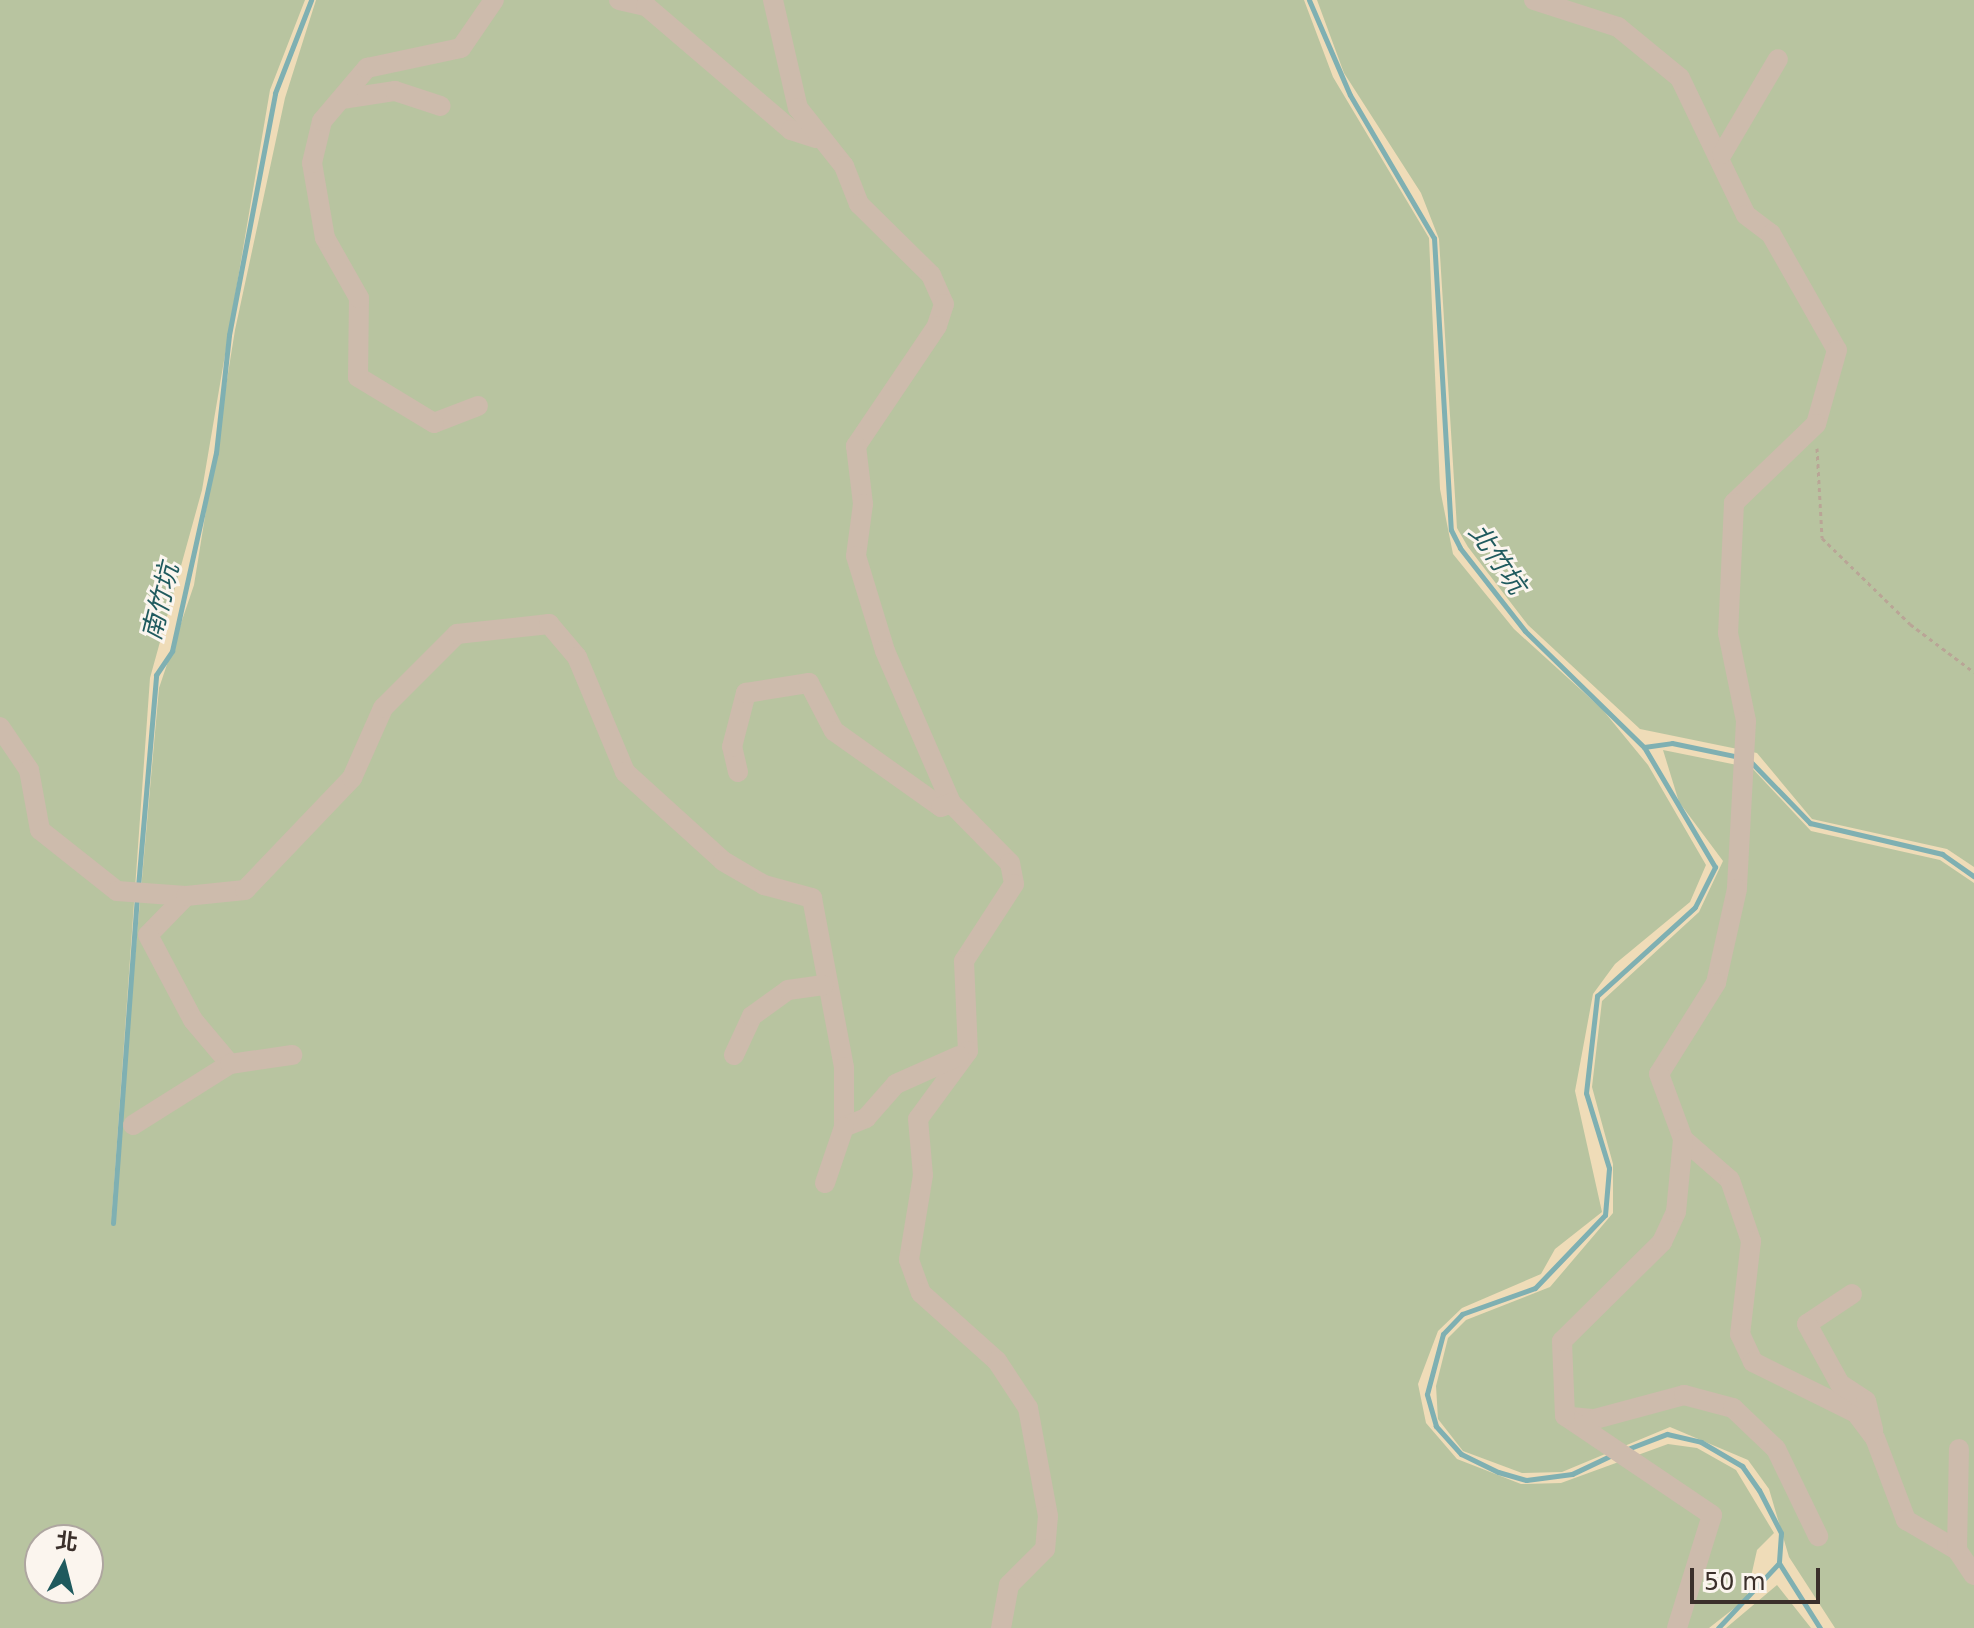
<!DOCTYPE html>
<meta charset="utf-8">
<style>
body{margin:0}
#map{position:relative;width:1974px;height:1628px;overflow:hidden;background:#f4ebe1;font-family:"DejaVu Sans","Noto Sans TC",sans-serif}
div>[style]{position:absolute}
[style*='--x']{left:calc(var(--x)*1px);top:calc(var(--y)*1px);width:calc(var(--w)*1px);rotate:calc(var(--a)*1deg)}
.green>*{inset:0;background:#b8c4a0}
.sand>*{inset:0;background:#efdcb8}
.stream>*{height:5px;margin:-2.5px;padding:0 2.5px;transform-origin:2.5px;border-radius:2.5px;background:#7fb0b2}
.path>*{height:3px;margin-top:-1.5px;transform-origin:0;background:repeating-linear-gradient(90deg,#b9a596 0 4px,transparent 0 8px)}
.minor>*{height:20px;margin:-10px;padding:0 10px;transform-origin:10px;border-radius:10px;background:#cdbbac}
span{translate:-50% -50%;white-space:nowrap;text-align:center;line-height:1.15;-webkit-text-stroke:6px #fbf5ee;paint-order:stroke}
.water-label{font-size:26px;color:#1f5a5e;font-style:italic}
.north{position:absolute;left:24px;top:1524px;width:80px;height:80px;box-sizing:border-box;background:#fbf5ee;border:2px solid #aea6a0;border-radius:50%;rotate:7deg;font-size:22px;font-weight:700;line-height:32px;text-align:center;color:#3b302b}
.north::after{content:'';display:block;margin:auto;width:28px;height:36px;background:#1f5a5e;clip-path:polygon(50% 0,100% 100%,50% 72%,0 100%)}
.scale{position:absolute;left:1690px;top:1568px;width:130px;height:36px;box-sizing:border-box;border:4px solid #3b302b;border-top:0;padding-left:10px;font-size:24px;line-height:28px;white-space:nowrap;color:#3b302b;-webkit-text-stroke:6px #fbf5ee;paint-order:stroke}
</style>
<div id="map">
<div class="green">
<div style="clip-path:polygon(evenodd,0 0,1974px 0,1974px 1628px,0 1628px,0 0,40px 1540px,88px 1540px,88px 1588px,40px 1588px,40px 1540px)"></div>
</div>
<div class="sand">
<div style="clip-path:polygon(305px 0,316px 0,285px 98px,235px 330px,194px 585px,159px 688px,111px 1226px,150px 678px,202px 490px,270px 90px)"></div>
<div style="clip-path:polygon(1304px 0,1317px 0,1344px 73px,1421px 193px,1439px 239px,1457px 528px,1468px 547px,1528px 625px,1640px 729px,1757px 753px,1812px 819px,1947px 849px,1974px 867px,1974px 883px,1940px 860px,1811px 831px,1752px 768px,1663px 750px,1679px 802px,1723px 861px,1699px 912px,1602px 1001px,1592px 1087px,1613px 1164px,1613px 1213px,1550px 1287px,1466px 1320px,1448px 1338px,1436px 1386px,1438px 1419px,1463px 1451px,1522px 1473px,1562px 1472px,1670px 1427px,1748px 1460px,1769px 1489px,1789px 1557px,1835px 1628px,1811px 1628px,1777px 1585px,1726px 1628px,1709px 1628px,1746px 1599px,1757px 1550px,1774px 1533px,1736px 1470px,1697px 1448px,1668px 1444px,1561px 1483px,1521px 1484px,1457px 1459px,1426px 1423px,1418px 1384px,1438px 1331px,1462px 1308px,1541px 1274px,1555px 1249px,1602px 1212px,1575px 1091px,1593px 994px,1615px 964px,1690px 902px,1706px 865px,1648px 765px,1602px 709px,1514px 629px,1453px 554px,1440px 489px,1429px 238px,1333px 77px)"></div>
</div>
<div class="stream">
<div style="--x:1309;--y:0;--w:103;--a:66.7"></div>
<div style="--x:1350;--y:95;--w:166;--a:59.6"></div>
<div style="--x:1434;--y:238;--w:292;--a:86.7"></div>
<div style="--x:1451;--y:530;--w:20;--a:63"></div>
<div style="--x:1460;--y:548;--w:105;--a:51.9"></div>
<div style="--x:1525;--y:631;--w:166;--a:44.3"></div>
<div style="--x:1644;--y:747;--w:28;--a:-8"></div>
<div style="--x:1672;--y:743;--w:68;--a:11.8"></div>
<div style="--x:1749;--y:760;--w:88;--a:45.9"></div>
<div style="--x:1810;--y:823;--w:136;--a:13.2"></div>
<div style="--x:1942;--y:854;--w:39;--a:35"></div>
<div style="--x:138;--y:887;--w:213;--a:-85.1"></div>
<div style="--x:156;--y:675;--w:29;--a:-56"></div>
<div style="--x:172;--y:651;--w:203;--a:-77.5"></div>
<div style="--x:216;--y:453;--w:119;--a:-83.7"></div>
<div style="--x:229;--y:335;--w:246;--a:-79.2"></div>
<div style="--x:275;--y:93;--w:100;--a:-68.8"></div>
<div style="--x:113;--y:1223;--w:327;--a:-85.8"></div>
<div style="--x:1625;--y:1450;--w:45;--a:-20.9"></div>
<div style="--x:1667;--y:1434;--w:35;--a:13"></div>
<div style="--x:1701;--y:1442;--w:48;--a:30.3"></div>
<div style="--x:1742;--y:1466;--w:29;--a:55"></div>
<div style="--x:1759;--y:1490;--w:48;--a:62.9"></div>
<div style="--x:1781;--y:1533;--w:30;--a:94"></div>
<div style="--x:1779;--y:1563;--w:89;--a:133.2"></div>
<div style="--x:1612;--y:1455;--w:44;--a:154.6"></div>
<div style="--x:1572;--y:1474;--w:46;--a:172.6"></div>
<div style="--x:1526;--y:1480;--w:29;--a:-164"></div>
<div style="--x:1498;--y:1472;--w:41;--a:-154.1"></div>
<div style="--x:1461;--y:1454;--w:38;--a:-132"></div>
<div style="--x:1436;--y:1426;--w:33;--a:-106"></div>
<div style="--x:1427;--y:1394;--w:62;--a:-75.1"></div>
<div style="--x:1443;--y:1334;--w:28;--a:-46"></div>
<div style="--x:1462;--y:1314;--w:77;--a:-19.6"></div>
<div style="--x:1535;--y:1288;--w:101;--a:-46.2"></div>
<div style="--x:1605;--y:1215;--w:47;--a:-85.1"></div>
<div style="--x:1609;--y:1168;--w:78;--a:-107"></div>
<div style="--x:1586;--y:1093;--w:98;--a:-83.5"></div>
<div style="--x:1597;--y:996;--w:132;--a:-42.2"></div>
<div style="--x:1695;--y:907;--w:45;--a:-63.4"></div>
<div style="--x:1715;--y:867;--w:139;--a:-120.6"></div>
<div style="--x:1779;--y:1563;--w:77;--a:57.8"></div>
</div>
<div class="path">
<div style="--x:1817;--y:448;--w:90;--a:86.8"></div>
<div style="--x:1822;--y:538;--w:123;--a:44.3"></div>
<div style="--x:1910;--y:624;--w:80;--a:36.9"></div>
</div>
<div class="minor">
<div style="--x:619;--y:0;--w:28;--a:13"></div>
<div style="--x:646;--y:6;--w:191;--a:40.5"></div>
<div style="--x:791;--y:130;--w:26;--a:18"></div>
<div style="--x:773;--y:0;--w:111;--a:77"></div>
<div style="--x:798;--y:108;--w:74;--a:51.6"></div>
<div style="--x:844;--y:166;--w:41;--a:68.5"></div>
<div style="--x:859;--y:204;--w:101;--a:44.6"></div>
<div style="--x:931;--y:275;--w:32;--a:66"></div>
<div style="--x:944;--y:304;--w:23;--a:108"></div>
<div style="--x:937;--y:326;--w:145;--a:124"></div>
<div style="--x:856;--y:446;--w:58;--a:83.1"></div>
<div style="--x:863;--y:504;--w:52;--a:97.7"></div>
<div style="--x:856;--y:556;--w:99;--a:73"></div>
<div style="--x:885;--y:651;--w:166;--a:66.5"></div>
<div style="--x:951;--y:803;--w:84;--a:45.5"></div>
<div style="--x:1010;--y:863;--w:21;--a:79"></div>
<div style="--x:1014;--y:884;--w:92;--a:123"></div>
<div style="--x:964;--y:961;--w:90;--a:87.5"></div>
<div style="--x:968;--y:1051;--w:84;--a:126.3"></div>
<div style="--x:918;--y:1119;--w:56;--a:84.9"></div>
<div style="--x:923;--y:1175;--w:86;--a:99.4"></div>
<div style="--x:909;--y:1260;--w:35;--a:70"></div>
<div style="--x:921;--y:1293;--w:102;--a:41.8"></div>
<div style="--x:997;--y:1361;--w:56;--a:56.6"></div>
<div style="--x:1028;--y:1408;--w:110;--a:79.5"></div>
<div style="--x:1048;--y:1516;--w:33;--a:95"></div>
<div style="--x:1045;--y:1549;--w:51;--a:135"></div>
<div style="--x:1009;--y:1585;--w:44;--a:100.5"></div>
<div style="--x:1534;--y:0;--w:88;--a:17.8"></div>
<div style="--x:1618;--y:27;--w:80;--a:39.4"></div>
<div style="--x:1680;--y:78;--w:152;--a:64.3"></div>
<div style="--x:1746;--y:215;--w:31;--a:37"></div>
<div style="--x:1771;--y:234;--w:133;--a:60.4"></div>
<div style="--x:1837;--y:350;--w:77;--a:105.8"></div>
<div style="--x:1816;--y:424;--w:114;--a:136.1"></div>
<div style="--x:1734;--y:503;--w:130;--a:92.6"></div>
<div style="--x:1728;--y:633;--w:90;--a:78.4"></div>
<div style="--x:1746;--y:721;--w:168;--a:93.1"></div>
<div style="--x:1737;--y:889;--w:96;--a:102.6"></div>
<div style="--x:1716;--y:983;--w:107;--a:122.1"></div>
<div style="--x:1659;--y:1074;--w:69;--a:69.7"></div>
<div style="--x:1683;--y:1139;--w:62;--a:41.1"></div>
<div style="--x:1730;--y:1180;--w:65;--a:71"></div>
<div style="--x:1751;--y:1241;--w:94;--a:96.7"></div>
<div style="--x:1740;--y:1334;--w:31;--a:65"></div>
<div style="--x:1753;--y:1362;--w:115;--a:26.3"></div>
<div style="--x:1856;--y:1413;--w:31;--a:53"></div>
<div style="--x:1875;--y:1438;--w:88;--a:69.3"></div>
<div style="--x:1906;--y:1520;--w:59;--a:30.5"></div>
<div style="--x:1957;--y:1550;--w:30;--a:56"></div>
<div style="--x:342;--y:99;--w:54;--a:-8.6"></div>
<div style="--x:395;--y:91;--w:48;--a:18.1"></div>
<div style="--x:1722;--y:154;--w:110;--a:-59.5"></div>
<div style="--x:478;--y:406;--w:47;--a:158.9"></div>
<div style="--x:434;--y:423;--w:89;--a:-148.8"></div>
<div style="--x:358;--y:377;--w:79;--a:-89.3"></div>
<div style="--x:359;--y:298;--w:69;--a:-119.5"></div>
<div style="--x:325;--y:238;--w:76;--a:-99.8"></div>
<div style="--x:312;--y:163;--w:43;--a:-76.6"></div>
<div style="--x:322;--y:121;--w:70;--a:-49.7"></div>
<div style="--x:367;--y:68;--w:96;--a:-12"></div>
<div style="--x:461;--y:48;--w:58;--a:-55.5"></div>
<div style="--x:0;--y:727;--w:52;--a:56"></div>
<div style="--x:29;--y:770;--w:61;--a:79.6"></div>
<div style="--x:40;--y:830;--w:98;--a:38.4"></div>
<div style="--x:117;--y:891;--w:69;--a:4.1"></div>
<div style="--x:186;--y:896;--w:54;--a:134.3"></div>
<div style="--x:148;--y:935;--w:96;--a:62.1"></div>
<div style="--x:193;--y:1020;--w:57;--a:49.9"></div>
<div style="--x:738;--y:772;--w:26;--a:-103"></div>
<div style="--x:732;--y:747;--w:56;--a:-75.5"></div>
<div style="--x:746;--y:693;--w:64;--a:-9"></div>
<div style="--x:809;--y:683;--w:54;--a:62.5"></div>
<div style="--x:834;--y:731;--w:131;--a:35.4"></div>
<div style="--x:941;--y:807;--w:11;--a:-22"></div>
<div style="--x:186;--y:896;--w:59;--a:-5.8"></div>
<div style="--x:245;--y:890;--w:155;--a:-46.3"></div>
<div style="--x:352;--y:778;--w:77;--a:-66.1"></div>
<div style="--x:383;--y:708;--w:105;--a:-45"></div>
<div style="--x:457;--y:634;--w:93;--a:-6.2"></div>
<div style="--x:549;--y:624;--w:43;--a:49.7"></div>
<div style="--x:577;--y:657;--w:125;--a:67.3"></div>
<div style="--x:625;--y:772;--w:132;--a:42.2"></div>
<div style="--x:723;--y:861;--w:48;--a:30.3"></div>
<div style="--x:764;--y:885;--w:50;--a:15.2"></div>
<div style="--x:812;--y:898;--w:172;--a:79.3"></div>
<div style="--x:844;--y:1067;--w:60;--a:90"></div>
<div style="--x:844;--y:1127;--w:24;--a:-22"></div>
<div style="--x:866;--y:1118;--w:45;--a:-48.6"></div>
<div style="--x:896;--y:1084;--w:69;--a:-24"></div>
<div style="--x:734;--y:1055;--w:43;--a:-65.2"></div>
<div style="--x:752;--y:1016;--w:44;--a:-35.8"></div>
<div style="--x:788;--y:990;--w:36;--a:-8"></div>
<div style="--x:133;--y:1125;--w:115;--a:-32.2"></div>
<div style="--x:230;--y:1064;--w:63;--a:-8.3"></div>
<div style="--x:825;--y:1183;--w:59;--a:-71.3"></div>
<div style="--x:1852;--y:1294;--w:54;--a:146.3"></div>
<div style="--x:1807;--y:1324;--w:68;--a:61.2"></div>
<div style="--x:1840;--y:1384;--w:31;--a:33"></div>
<div style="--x:1866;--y:1401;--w:30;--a:76"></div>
<div style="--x:1571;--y:1417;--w:24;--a:5"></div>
<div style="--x:1595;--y:1419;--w:92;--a:-15.1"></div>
<div style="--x:1684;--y:1395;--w:51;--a:14.9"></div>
<div style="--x:1733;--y:1408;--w:59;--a:43.6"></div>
<div style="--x:1776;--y:1449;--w:97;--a:64.2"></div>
<div style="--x:1957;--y:1550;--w:101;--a:-88.9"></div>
<div style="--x:1677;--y:1628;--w:118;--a:-72.8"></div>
<div style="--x:1712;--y:1515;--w:177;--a:-146"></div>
<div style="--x:1565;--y:1416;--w:75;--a:-92.3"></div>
<div style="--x:1562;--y:1341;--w:141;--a:-44.7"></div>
<div style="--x:1662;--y:1242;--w:33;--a:-65"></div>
<div style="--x:1676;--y:1212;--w:73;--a:-84.5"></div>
</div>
<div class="water-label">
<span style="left:1497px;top:559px;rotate:55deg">北竹坑</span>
<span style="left:161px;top:602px;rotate:-76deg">南竹坑</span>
</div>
<div class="north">北</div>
<div class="scale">50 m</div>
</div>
